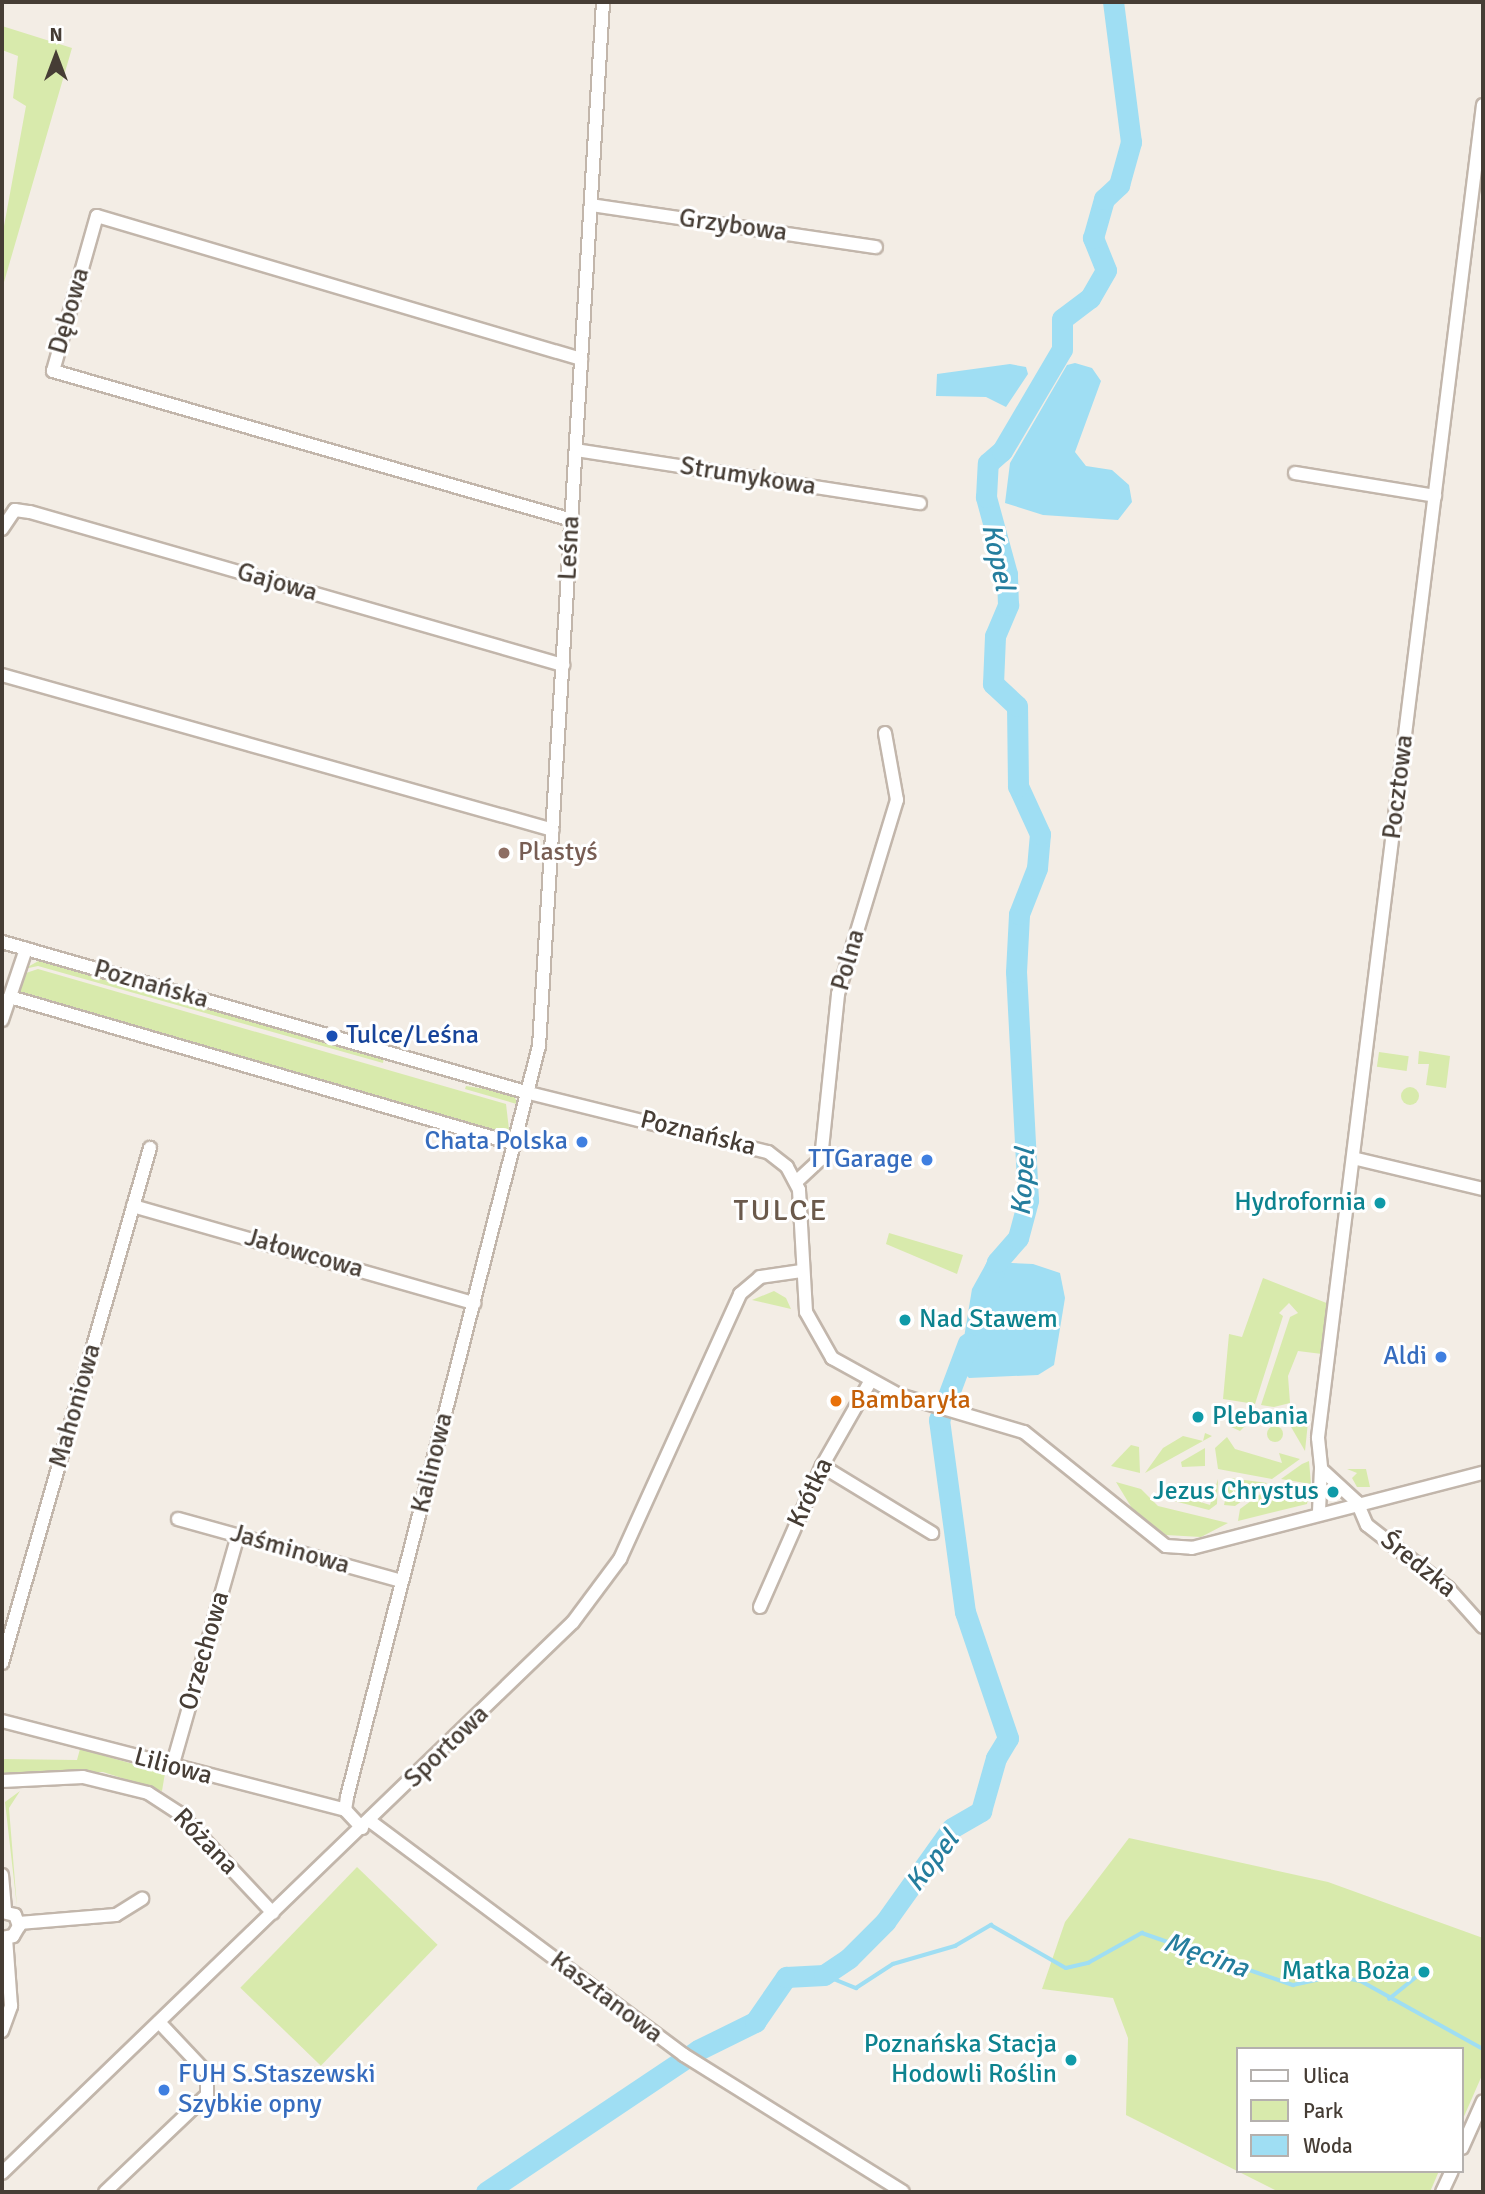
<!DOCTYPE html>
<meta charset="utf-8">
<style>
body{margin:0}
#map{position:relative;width:1485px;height:2194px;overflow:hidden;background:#f3ede5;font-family:Signika,sans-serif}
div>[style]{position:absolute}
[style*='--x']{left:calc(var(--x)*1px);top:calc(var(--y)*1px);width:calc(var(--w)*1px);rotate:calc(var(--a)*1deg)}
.green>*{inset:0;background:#d8eaac;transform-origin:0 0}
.round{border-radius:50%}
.water>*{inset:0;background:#9fdef3}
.stream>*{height:3.5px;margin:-1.75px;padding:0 1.75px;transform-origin:1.75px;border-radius:1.75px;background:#9fdef3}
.river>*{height:21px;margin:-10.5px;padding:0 10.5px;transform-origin:10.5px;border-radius:10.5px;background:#9fdef3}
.roads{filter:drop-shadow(2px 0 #c2b6ab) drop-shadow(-2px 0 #c2b6ab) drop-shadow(0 2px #c2b6ab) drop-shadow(0 -2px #c2b6ab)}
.minor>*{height:12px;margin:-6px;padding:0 6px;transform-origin:6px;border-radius:6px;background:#fff}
.dots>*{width:19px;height:19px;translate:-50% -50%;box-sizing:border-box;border:4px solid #fff;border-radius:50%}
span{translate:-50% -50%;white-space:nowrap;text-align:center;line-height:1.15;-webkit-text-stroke:6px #fff;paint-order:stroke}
.street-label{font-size:26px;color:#463d35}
.education-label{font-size:26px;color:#785e54}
.left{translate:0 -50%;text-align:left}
.transit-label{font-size:26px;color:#164399}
.shop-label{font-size:26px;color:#366cbe}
.right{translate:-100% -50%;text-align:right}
.culture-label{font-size:26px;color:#0d838f}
.food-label{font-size:26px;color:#c56008}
.water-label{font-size:28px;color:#257e9e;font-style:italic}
.quarter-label{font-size:30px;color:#6a594b;letter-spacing:2px}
.frame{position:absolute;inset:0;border:4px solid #463d35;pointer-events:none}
.legend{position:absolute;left:1236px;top:2047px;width:228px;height:126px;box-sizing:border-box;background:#fff;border:2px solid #b5b1ae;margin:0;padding:9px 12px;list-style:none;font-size:21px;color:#463d35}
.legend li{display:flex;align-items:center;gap:14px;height:35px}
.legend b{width:35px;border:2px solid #b5b1ae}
.north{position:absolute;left:21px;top:21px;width:70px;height:70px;-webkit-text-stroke:5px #fff;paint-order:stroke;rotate:0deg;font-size:19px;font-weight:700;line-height:28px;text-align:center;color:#463d35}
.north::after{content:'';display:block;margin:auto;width:24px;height:32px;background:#463d35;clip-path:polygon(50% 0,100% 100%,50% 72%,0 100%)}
</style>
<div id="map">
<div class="green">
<div style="clip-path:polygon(2px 26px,72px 48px,2px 289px,2px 237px,26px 106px,13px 98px,18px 56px,2px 50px)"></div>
<div style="clip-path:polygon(42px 959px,384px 1057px,383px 1063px,38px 966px,24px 969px)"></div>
<div style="clip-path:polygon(38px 969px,506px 1104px,510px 1138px,17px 996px,26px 973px)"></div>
<div style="clip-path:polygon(1419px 1051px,1450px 1056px,1446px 1088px,1426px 1085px,1429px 1064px,1418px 1064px)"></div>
<div style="left:1379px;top:1052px;width:30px;height:15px;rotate:8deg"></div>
<div style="clip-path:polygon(466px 1086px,511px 1093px,520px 1105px,465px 1089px)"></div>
<div class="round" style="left:1401px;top:1087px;width:18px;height:18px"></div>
<div style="clip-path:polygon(889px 1233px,963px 1255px,957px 1274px,886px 1244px)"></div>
<div style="clip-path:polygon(1263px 1278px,1329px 1304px,1322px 1354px,1298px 1351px,1288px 1376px,1290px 1403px,1274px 1407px,1261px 1405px,1290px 1317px,1298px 1313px,1289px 1303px,1279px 1313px,1283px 1316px,1255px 1404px,1223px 1399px,1229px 1334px,1242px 1337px)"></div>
<div style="clip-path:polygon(774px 1291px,786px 1298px,791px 1309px,752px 1300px)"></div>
<div style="clip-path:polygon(1233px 1414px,1238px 1412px,1256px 1415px,1240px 1431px,1229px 1426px)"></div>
<div style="clip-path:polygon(1294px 1414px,1308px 1422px,1305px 1451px,1287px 1420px)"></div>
<div class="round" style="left:1267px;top:1426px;width:16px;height:16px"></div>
<div style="clip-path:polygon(1205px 1433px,1212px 1436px,1145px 1473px,1163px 1448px,1183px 1436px,1203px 1441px)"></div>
<div style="clip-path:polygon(1227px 1437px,1235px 1449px,1282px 1463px,1279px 1453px,1300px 1459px,1272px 1479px,1218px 1469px,1215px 1448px)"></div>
<div style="clip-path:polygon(1131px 1445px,1139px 1447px,1140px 1473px,1111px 1466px)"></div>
<div style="clip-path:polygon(1205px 1448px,1205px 1466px,1182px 1467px,1181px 1462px)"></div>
<div style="clip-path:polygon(1309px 1461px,1311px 1484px,1281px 1479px,1302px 1464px)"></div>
<div style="clip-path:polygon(1347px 1469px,1366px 1469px,1370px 1487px,1357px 1487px,1352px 1478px,1357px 1473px)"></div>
<div style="clip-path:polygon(1230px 1478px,1267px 1483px,1235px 1506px,1224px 1505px)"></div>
<div style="clip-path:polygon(1218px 1479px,1217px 1504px,1209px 1510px,1170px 1500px,1172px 1493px,1210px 1505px)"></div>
<div style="clip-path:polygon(1116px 1482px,1141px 1489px,1158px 1506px,1228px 1523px,1201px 1537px,1166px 1535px,1133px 1510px)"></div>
<div style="clip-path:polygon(1274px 1484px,1310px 1489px,1307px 1504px,1238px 1521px,1240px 1509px)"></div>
<div style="clip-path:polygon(80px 1749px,165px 1773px,162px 1791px,103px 1772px,2px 1773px,2px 1759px,77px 1760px)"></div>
<div style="clip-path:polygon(20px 1791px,9px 1808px,17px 1907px,5px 1802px)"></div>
<div style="clip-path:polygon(1129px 1838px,1328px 1882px,1483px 1938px,1483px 2073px,1462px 2121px,1462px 2049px,1238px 2049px,1238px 2171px,1439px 2171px,1430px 2192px,1279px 2192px,1126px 2115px,1128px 2038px,1113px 1998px,1042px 1989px,1065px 1922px)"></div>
<div style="left:357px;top:1867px;width:112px;height:168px;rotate:44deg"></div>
</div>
<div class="water">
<div style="clip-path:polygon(1075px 363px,1092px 368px,1101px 381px,1075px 452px,1086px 466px,1112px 470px,1129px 485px,1132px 502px,1118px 520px,1043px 515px,1005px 503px,1010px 463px,1067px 365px)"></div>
<div style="clip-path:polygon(1010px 364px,1026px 367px,1028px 374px,1006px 407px,986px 397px,936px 396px,937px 374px)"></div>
<div style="clip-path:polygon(987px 1262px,1033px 1264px,1060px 1273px,1065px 1298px,1054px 1365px,1038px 1375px,969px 1378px,959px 1368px,972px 1289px)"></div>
</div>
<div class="stream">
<div style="--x:824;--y:1975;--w:35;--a:22"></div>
<div style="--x:856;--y:1988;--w:44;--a:-33"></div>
<div style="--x:893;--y:1964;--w:65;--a:-16.2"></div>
<div style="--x:955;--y:1946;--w:42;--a:-30.3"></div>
<div style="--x:991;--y:1925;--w:86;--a:29.8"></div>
<div style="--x:1066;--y:1968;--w:23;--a:-13"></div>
<div style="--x:1088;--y:1963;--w:62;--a:-29.1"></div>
<div style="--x:1142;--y:1933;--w:160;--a:19"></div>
<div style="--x:1293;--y:1985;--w:43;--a:-12.1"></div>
<div style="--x:1335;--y:1976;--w:26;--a:11"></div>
<div style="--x:1361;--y:1981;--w:140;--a:29.1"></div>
<div style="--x:1389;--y:1999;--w:36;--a:-39"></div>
</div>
<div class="river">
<div style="--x:988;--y:1286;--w:26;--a:-69"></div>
<div style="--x:997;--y:1262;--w:32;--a:-49"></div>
<div style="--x:1018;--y:1238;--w:39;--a:-75"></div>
<div style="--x:1028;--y:1200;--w:228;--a:-93"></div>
<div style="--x:1016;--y:972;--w:58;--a:-87"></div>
<div style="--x:1019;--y:914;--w:49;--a:-68.6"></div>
<div style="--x:1037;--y:868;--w:34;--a:-85"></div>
<div style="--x:1040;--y:834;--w:53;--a:-114.6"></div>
<div style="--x:1018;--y:786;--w:80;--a:-90.7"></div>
<div style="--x:1017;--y:706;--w:33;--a:-137"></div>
<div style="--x:993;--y:684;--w:48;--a:-87.6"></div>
<div style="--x:995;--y:636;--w:34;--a:-67"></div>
<div style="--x:1008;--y:605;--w:31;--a:-92"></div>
<div style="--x:1007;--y:574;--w:80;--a:-105.3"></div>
<div style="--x:986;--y:497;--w:34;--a:-87"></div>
<div style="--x:988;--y:463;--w:18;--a:-41"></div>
<div style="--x:1002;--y:451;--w:118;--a:-59.5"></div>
<div style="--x:1062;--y:349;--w:30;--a:-90"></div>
<div style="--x:1062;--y:319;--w:35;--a:-37"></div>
<div style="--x:1090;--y:298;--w:32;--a:-60"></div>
<div style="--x:1106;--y:270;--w:35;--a:-112"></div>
<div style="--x:1093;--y:238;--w:41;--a:-74.2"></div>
<div style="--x:1104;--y:199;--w:21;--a:-43"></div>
<div style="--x:1119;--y:185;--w:45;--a:-74.4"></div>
<div style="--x:1131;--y:142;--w:141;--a:-97.3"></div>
<div style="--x:486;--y:2192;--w:255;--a:-33.8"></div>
<div style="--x:698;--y:2050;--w:64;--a:-26.2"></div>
<div style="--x:755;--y:2022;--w:55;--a:-55.4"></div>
<div style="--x:786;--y:1977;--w:38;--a:-3"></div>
<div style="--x:824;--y:1975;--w:30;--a:-34"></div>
<div style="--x:849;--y:1958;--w:51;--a:-45"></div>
<div style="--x:885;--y:1922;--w:115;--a:-54.5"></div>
<div style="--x:952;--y:1828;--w:34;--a:-30"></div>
<div style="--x:981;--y:1811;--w:55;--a:-74.2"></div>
<div style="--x:996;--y:1758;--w:23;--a:-59"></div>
<div style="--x:1008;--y:1738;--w:133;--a:-108.8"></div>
<div style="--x:965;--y:1612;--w:194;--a:-97.7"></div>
<div style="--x:939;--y:1420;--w:82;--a:-69.4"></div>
</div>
<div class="roads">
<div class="minor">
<div style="--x:1483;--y:105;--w:1343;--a:97.06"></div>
<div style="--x:1318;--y:1438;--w:31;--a:84"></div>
<div style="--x:1321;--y:1469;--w:49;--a:42.5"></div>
<div style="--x:1357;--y:1502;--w:25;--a:67"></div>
<div style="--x:1367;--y:1525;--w:103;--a:37.9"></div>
<div style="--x:1448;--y:1588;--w:52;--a:48.1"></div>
<div style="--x:591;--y:205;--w:288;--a:8.4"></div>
<div style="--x:576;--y:450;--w:348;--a:8.8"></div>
<div style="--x:1295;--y:473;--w:142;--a:9.3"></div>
<div style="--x:572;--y:520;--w:540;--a:-163.98"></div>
<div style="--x:53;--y:371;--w:161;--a:-74.2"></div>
<div style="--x:97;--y:216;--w:505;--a:16.46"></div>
<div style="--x:2;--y:529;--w:23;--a:-56"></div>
<div style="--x:15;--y:510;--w:15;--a:8"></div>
<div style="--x:30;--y:512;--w:555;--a:16.02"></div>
<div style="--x:2;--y:675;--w:572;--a:15.71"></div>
<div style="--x:2;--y:942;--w:548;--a:15.99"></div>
<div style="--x:529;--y:1093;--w:246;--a:13.9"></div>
<div style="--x:768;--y:1152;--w:24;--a:38"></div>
<div style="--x:787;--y:1167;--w:26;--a:62"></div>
<div style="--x:799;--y:1190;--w:122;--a:86.7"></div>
<div style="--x:806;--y:1312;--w:53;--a:60.5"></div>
<div style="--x:832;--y:1358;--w:77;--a:28.9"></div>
<div style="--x:899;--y:1395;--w:130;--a:16.5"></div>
<div style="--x:1024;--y:1432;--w:182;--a:38.8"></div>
<div style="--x:1166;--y:1546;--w:26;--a:4"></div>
<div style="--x:1192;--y:1548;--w:301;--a:-14.5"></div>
<div style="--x:10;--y:997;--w:526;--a:16.23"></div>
<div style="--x:2;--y:1020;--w:75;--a:-71.3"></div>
<div style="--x:1357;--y:1159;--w:130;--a:13.4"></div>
<div style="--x:796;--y:1182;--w:34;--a:-43"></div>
<div style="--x:821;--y:1159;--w:166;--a:-84.1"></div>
<div style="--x:838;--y:994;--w:203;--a:-73.1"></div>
<div style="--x:897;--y:800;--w:68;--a:-100.2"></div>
<div style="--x:133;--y:1206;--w:355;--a:15.9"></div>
<div style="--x:822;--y:1466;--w:129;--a:31.3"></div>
<div style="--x:1319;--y:1511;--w:42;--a:-87.3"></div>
<div style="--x:178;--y:1519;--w:232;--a:15.5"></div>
<div style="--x:760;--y:1607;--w:154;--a:-66.3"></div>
<div style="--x:822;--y:1466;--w:97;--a:-60.3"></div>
<div style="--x:2;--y:1663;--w:536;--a:-73.97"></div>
<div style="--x:2;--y:1721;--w:354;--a:14.5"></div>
<div style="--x:172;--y:1767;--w:241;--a:-74.1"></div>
<div style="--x:2;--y:1781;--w:81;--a:-2.8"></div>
<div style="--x:83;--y:1777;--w:67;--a:13.8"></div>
<div style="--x:148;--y:1793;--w:37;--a:33"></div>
<div style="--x:179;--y:1813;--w:137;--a:46.8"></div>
<div style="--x:370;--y:1821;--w:392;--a:36.7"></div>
<div style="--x:684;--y:2055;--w:258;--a:32"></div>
<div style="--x:362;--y:1828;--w:25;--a:-133"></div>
<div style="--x:345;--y:1810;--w:13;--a:-81"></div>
<div style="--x:347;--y:1797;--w:775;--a:-75.66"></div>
<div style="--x:539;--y:1046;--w:1046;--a:-86.49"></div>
<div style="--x:2;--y:1875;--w:36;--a:85"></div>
<div style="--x:2;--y:1912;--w:13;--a:13"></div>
<div style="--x:15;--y:1915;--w:12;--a:70"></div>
<div style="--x:19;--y:1926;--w:12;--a:121"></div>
<div style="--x:13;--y:1936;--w:11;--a:170"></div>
<div style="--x:19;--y:1923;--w:97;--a:-4.7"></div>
<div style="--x:116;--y:1915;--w:31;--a:-32"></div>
<div style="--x:2;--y:2031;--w:27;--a:-70"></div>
<div style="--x:11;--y:2006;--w:68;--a:-94.2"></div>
<div style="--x:1462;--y:2148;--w:51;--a:-65.9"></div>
<div style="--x:2;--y:2173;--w:793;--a:-43.98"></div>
<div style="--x:573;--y:1622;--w:79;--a:-53.3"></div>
<div style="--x:620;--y:1559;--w:291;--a:-65.6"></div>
<div style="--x:740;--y:1294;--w:26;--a:-40"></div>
<div style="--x:760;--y:1277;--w:41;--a:-8.3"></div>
<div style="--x:105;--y:2192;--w:141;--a:-43.6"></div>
<div style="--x:207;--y:2095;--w:22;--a:-90"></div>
<div style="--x:207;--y:2073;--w:70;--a:-133.3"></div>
<div style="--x:1442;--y:2192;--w:23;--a:-65"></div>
</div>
</div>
<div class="dots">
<div style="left:504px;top:853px;background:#8d6e63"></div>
<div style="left:332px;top:1036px;background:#1a4fb4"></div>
<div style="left:582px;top:1142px;background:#3f7fe0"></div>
<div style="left:927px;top:1160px;background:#3f7fe0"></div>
<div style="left:1380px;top:1203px;background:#0f9aa8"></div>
<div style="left:905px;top:1320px;background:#0f9aa8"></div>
<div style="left:1441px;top:1357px;background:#3f7fe0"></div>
<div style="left:836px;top:1401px;background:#e8710a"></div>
<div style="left:1198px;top:1417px;background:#0f9aa8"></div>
<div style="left:1333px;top:1492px;background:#0f9aa8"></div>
<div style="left:1424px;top:1972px;background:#0f9aa8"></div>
<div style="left:1071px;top:2060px;background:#0f9aa8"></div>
<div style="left:164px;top:2090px;background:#3f7fe0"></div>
</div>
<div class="street-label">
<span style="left:733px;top:226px;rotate:8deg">Grzybowa</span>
<span style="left:70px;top:311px;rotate:-74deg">Dębowa</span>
<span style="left:748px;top:477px;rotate:9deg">Strumykowa</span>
<span style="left:570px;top:548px;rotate:-87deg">Leśna</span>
<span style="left:277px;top:583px;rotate:16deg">Gajowa</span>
<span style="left:1399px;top:787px;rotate:-83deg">Pocztowa</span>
<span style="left:849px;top:960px;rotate:-74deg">Polna</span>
<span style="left:151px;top:985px;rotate:16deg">Poznańska</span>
<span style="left:698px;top:1134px;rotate:14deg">Poznańska</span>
<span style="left:304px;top:1254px;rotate:16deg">Jałowcowa</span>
<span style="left:76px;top:1406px;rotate:-74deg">Mahoniowa</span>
<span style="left:433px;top:1463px;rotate:-76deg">Kalinowa</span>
<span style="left:811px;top:1493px;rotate:-65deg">Krótka</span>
<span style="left:290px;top:1550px;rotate:16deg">Jaśminowa</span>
<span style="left:1418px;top:1565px;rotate:39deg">Średzka</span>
<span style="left:205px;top:1651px;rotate:-74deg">Orzechowa</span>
<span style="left:447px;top:1747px;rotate:-44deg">Sportowa</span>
<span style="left:173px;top:1767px;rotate:15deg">Liliowa</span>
<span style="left:205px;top:1842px;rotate:46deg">Różana</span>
<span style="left:606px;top:1998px;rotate:37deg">Kasztanowa</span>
</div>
<div class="education-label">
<span class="left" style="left:518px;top:853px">Plastyś</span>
</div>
<div class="transit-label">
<span class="left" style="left:346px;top:1036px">Tulce/Leśna</span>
</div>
<div class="shop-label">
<span class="right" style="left:568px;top:1142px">Chata Polska</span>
<span class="right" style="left:913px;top:1160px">TTGarage</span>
<span class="right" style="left:1427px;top:1357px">Aldi</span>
<span class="left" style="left:178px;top:2090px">FUH S.Staszewski<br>Szybkie opny</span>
</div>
<div class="culture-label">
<span class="right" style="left:1366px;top:1203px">Hydrofornia</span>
<span class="left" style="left:919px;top:1320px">Nad Stawem</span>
<span class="left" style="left:1212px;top:1417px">Plebania</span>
<span class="right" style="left:1319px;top:1492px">Jezus Chrystus</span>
<span class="right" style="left:1410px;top:1972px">Matka Boża</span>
<span class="right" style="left:1057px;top:2060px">Poznańska Stacja<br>Hodowli Roślin</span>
</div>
<div class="food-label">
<span class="left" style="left:850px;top:1401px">Bambaryła</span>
</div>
<div class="water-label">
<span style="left:998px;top:557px;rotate:78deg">Kopel</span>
<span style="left:1023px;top:1182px;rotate:-86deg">Kopel</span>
<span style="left:932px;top:1861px;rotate:-52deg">Kopel</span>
<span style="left:1206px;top:1955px;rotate:19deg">Męcina</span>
</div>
<div class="quarter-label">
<span style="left:781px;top:1211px">TULCE</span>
</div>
<div class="frame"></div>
<ul class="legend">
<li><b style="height:9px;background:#fff"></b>Ulica</li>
<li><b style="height:19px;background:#d8eaac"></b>Park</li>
<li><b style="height:19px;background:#9fdef3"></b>Woda</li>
</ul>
<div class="north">N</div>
</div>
